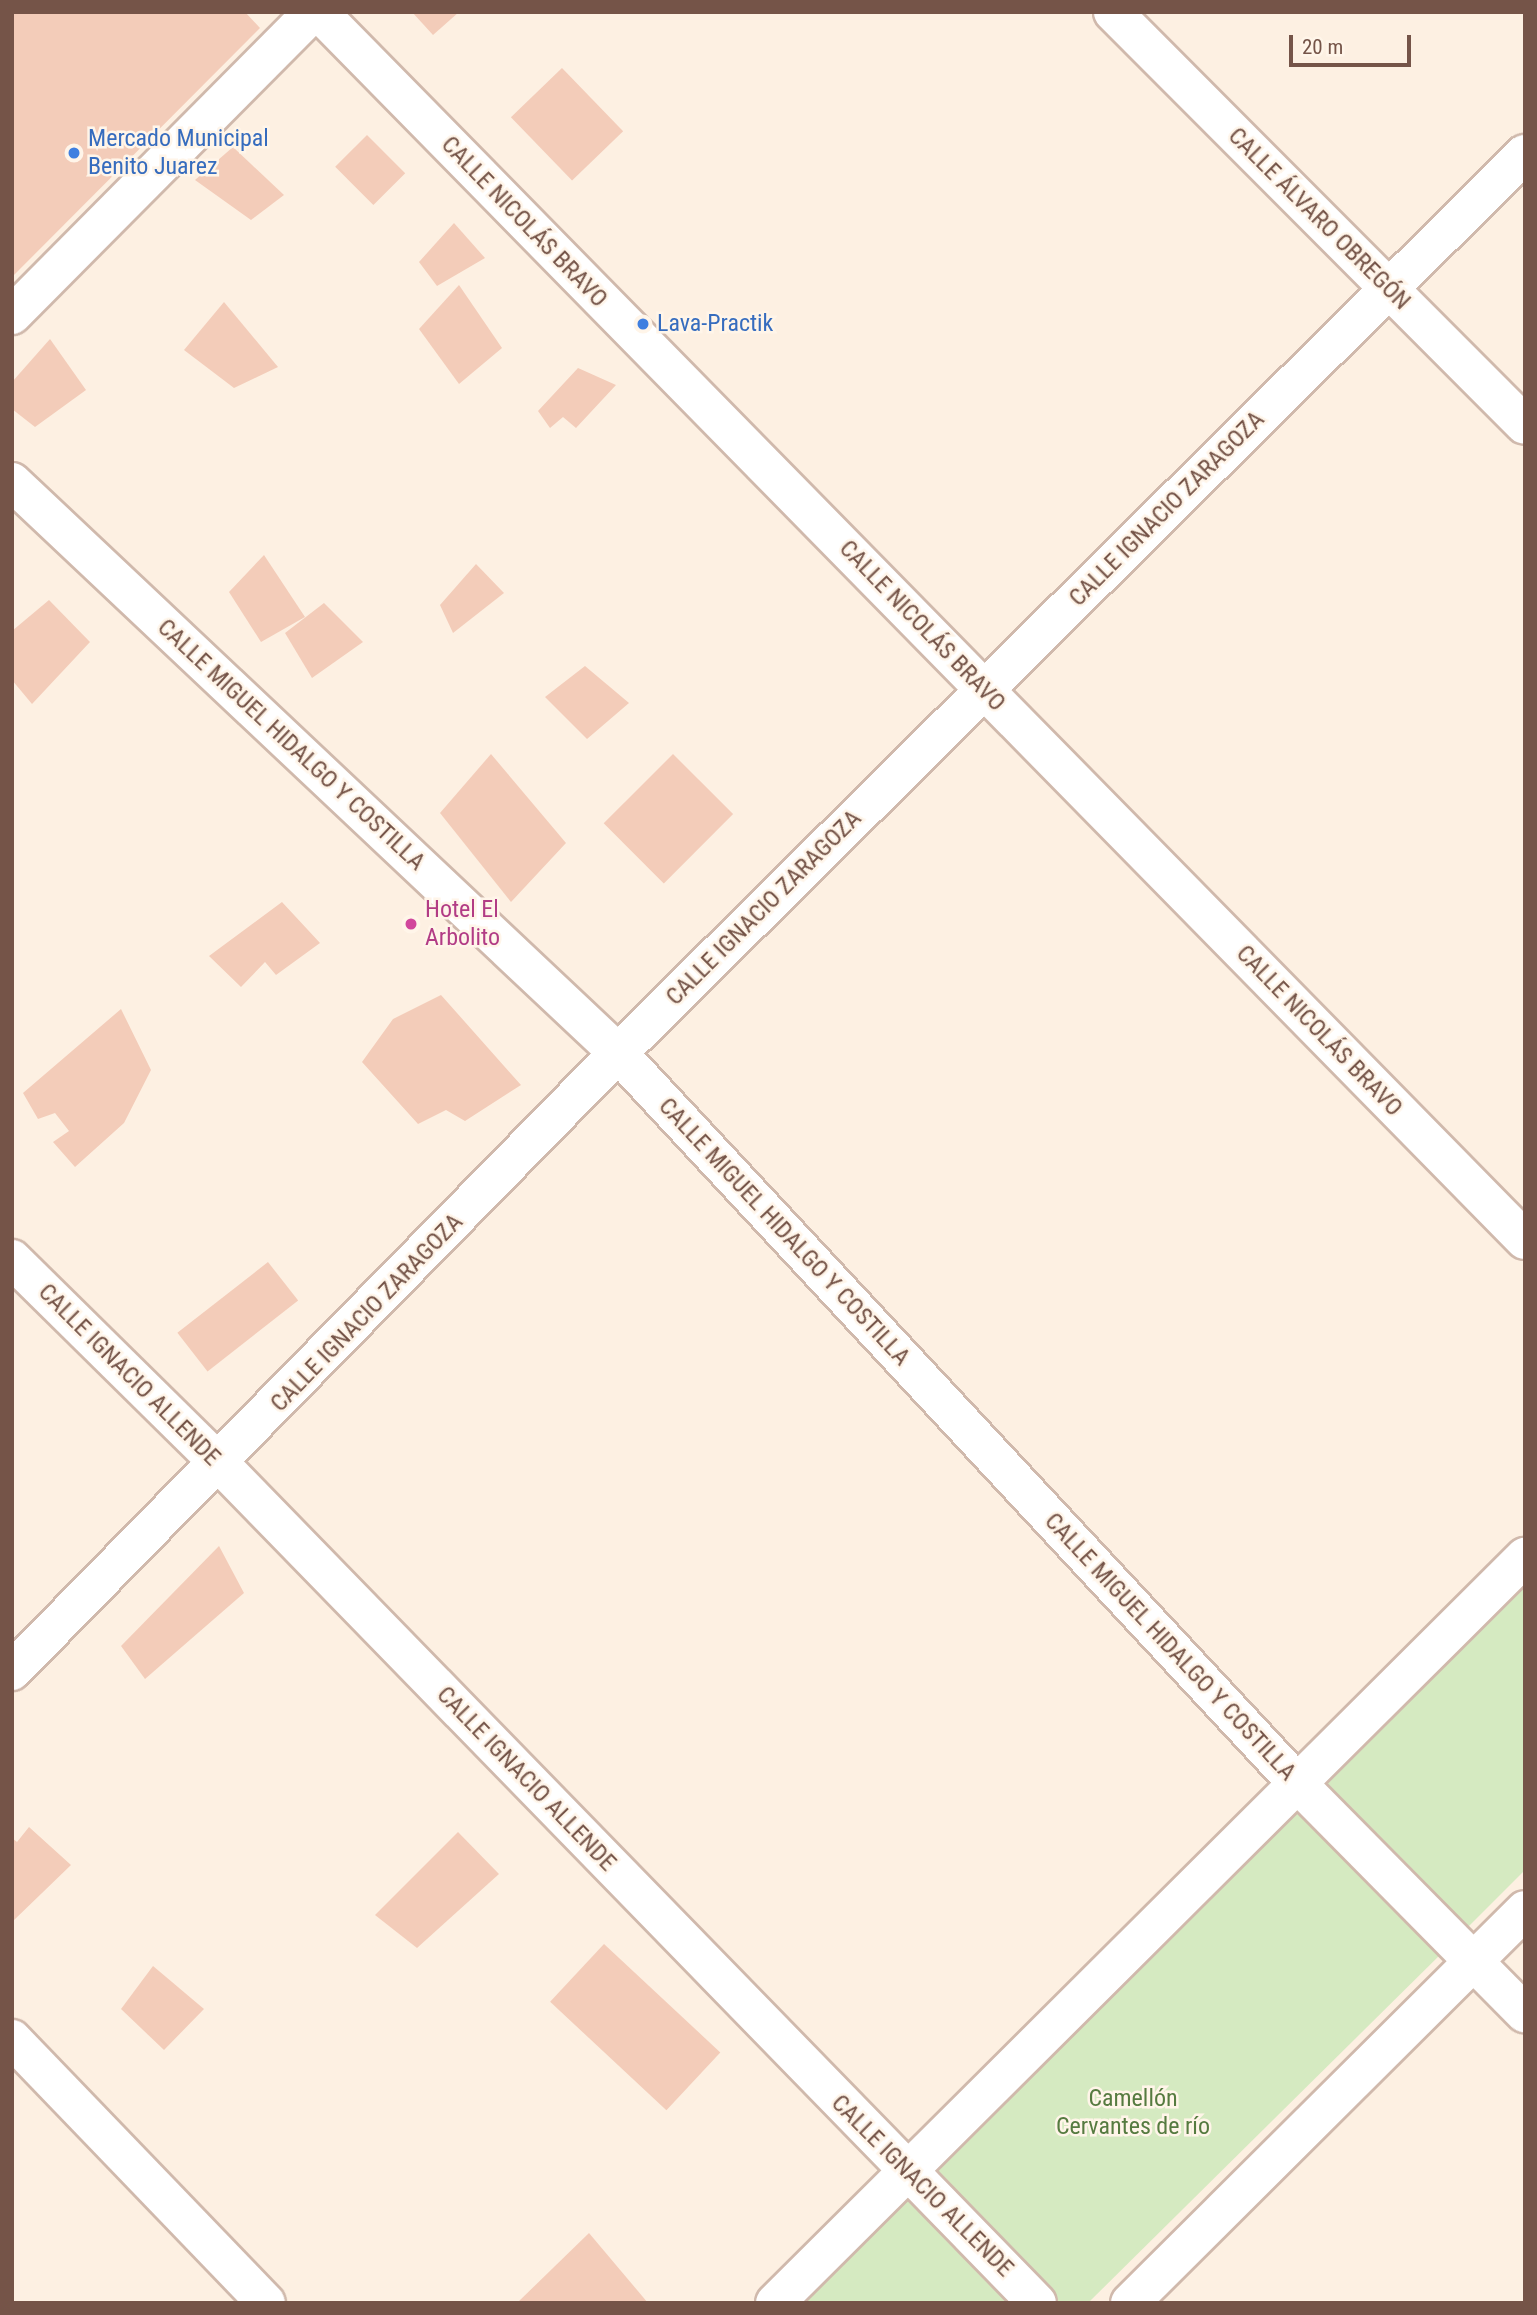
<!DOCTYPE html>
<meta charset="utf-8">
<style>
body{margin:0}
#map{position:relative;width:1537px;height:2315px;overflow:hidden;background:#fdf0e2;font-family:"Roboto Condensed",sans-serif}
div>[style]{position:absolute}
[style*='--x']{left:calc(var(--x)*1px);top:calc(var(--y)*1px);width:calc(var(--w)*1px);rotate:calc(var(--a)*1deg)}
.green>*{inset:0;background:#d5eac1}
.building>*{inset:0;background:#f3ccb9;transform-origin:0 0}
.roads{filter:drop-shadow(2px 0 #d0b9ac) drop-shadow(-2px 0 #d0b9ac) drop-shadow(0 2px #d0b9ac) drop-shadow(0 -2px #d0b9ac)}
.minor>*{height:38px;margin:-19px;padding:0 19px;transform-origin:19px;border-radius:19px;background:#fff}
.dots>*{width:19px;height:19px;translate:-50% -50%;box-sizing:border-box;border:4px solid #fff5e9;border-radius:50%}
span{translate:-50% -50%;white-space:nowrap;text-align:center;line-height:1.15;-webkit-text-stroke:5px #fff5e9;paint-order:stroke}
.shop-label{font-size:24px;color:#366cbe}
.left{translate:0 -50%;text-align:left}
.street-label{font-size:24px;color:#755448}
.hotel-label{font-size:24px;color:#b23c85}
.park-label{font-size:24px;color:#567b40}
.frame{position:absolute;inset:0;border:14px solid #755448;pointer-events:none}
.scale{position:absolute;left:1289px;top:35px;width:122px;height:32px;box-sizing:border-box;border:4px solid #755448;border-top:0;padding-left:9px;font-size:21px;line-height:24px;white-space:nowrap;color:#755448;-webkit-text-stroke:5px #fff5e9;paint-order:stroke}
</style>
<div id="map">
<div class="green">
<div style="clip-path:polygon(1525px 1576px,1525px 1870px,1458px 1937px,1312px 1789px)"></div>
<div style="clip-path:polygon(1302px 1800px,1447px 1948px,1088px 2303px,1052px 2303px,925px 2172px)"></div>
<div style="clip-path:polygon(912px 2185px,1029px 2303px,794px 2303px)"></div>
</div>
<div class="building">
<div style="clip-path:polygon(12px 12px,245px 12px,260px 28px,12px 277px)"></div>
<div style="clip-path:polygon(412px 12px,459px 12px,433px 35px)"></div>
<div style="left:562px;top:68px;width:88px;height:71px;rotate:46deg"></div>
<div style="left:367px;top:135px;width:54px;height:45px;rotate:45deg"></div>
<div style="clip-path:polygon(233px 147px,284px 195px,251px 220px,195px 180px)"></div>
<div style="clip-path:polygon(454px 223px,485px 258px,437px 286px,419px 262px)"></div>
<div style="clip-path:polygon(459px 285px,502px 348px,459px 384px,419px 329px)"></div>
<div style="clip-path:polygon(224px 302px,278px 367px,234px 388px,184px 350px)"></div>
<div style="clip-path:polygon(50px 339px,86px 390px,35px 427px,12px 409px,12px 382px)"></div>
<div style="clip-path:polygon(578px 368px,616px 385px,576px 428px,563px 417px,550px 428px,538px 411px)"></div>
<div style="clip-path:polygon(264px 555px,305px 617px,261px 642px,229px 592px)"></div>
<div style="clip-path:polygon(476px 564px,504px 593px,453px 633px,440px 605px)"></div>
<div style="clip-path:polygon(49px 600px,90px 642px,32px 704px,12px 680px,12px 631px)"></div>
<div style="clip-path:polygon(324px 603px,363px 642px,312px 678px,285px 633px)"></div>
<div style="clip-path:polygon(585px 666px,629px 703px,587px 739px,545px 697px)"></div>
<div style="clip-path:polygon(491px 754px,566px 843px,511px 902px,440px 813px)"></div>
<div style="left:673px;top:754px;width:85px;height:98px;rotate:45deg"></div>
<div style="clip-path:polygon(282px 902px,320px 943px,276px 975px,265px 962px,241px 987px,209px 956px)"></div>
<div style="clip-path:polygon(441px 995px,521px 1085px,465px 1121px,446px 1110px,418px 1124px,362px 1062px,393px 1019px)"></div>
<div style="clip-path:polygon(121px 1009px,151px 1070px,124px 1123px,75px 1167px,53px 1142px,69px 1131px,55px 1113px,38px 1119px,23px 1093px)"></div>
<div style="left:268px;top:1262px;width:49px;height:115px;rotate:52deg"></div>
<div style="clip-path:polygon(219px 1546px,244px 1593px,145px 1679px,121px 1646px)"></div>
<div style="clip-path:polygon(29px 1827px,71px 1865px,12px 1922px,12px 1838px,17px 1842px)"></div>
<div style="clip-path:polygon(458px 1832px,499px 1874px,417px 1948px,375px 1915px)"></div>
<div style="left:604px;top:1944px;width:159px;height:79px;rotate:43deg"></div>
<div style="clip-path:polygon(153px 1966px,204px 2009px,164px 2050px,121px 2009px)"></div>
<div style="clip-path:polygon(589px 2233px,648px 2303px,517px 2303px)"></div>
</div>
<div class="roads">
<div class="minor">
<div style="--x:319;--y:12;--w:1721;--a:45.52"></div>
<div style="--x:1113;--y:12;--w:583;--a:45.07"></div>
<div style="--x:12;--y:315;--w:427;--a:-45.2"></div>
<div style="--x:12;--y:482;--w:833;--a:43.3"></div>
<div style="--x:618;--y:1053;--w:997;--a:47.07"></div>
<div style="--x:1297;--y:1783;--w:324;--a:45.3"></div>
<div style="--x:12;--y:1259;--w:292;--a:44.6"></div>
<div style="--x:220;--y:1464;--w:1171;--a:45.76"></div>
<div style="--x:12;--y:1671;--w:866;--a:-45.56"></div>
<div style="--x:618;--y:1053;--w:1277;--a:-44.75"></div>
<div style="--x:12;--y:2039;--w:366;--a:46.1"></div>
<div style="--x:775;--y:2303;--w:1058;--a:-44.85"></div>
<div style="--x:1130;--y:2303;--w:557;--a:-44.85"></div>
</div>
</div>
<div class="dots">
<div style="left:74px;top:153px;background:#3f7fe0"></div>
<div style="left:643px;top:324px;background:#3f7fe0"></div>
<div style="left:411px;top:924px;background:#d1479c"></div>
</div>
<div class="shop-label">
<span class="left" style="left:88px;top:153px">Mercado Municipal<br>Benito Juarez</span>
<span class="left" style="left:657px;top:324px">Lava-Practik</span>
</div>
<div class="street-label">
<span style="left:1319px;top:219px;rotate:45deg">CALLE ÁLVARO OBREGÓN</span>
<span style="left:524px;top:222px;rotate:46deg">CALLE NICOLÁS BRAVO</span>
<span style="left:1167px;top:509px;rotate:-45deg">CALLE IGNACIO ZARAGOZA</span>
<span style="left:922px;top:626px;rotate:46deg">CALLE NICOLÁS BRAVO</span>
<span style="left:291px;top:745px;rotate:43deg">CALLE MIGUEL HIDALGO Y COSTILLA</span>
<span style="left:764px;top:908px;rotate:-45deg">CALLE IGNACIO ZARAGOZA</span>
<span style="left:1319px;top:1031px;rotate:46deg">CALLE NICOLÁS BRAVO</span>
<span style="left:784px;top:1232px;rotate:47deg">CALLE MIGUEL HIDALGO Y COSTILLA</span>
<span style="left:367px;top:1313px;rotate:-46deg">CALLE IGNACIO ZARAGOZA</span>
<span style="left:129px;top:1375px;rotate:45deg">CALLE IGNACIO ALLENDE</span>
<span style="left:1170px;top:1647px;rotate:47deg">CALLE MIGUEL HIDALGO Y COSTILLA</span>
<span style="left:526px;top:1779px;rotate:46deg">CALLE IGNACIO ALLENDE</span>
<span style="left:922px;top:2186px;rotate:45deg">CALLE IGNACIO ALLENDE</span>
</div>
<div class="hotel-label">
<span class="left" style="left:425px;top:924px">Hotel El<br>Arbolito</span>
</div>
<div class="park-label">
<span style="left:1133px;top:2113px">Camellón<br>Cervantes de río</span>
</div>
<div class="frame"></div>
<div class="scale">20 m</div>
</div>
